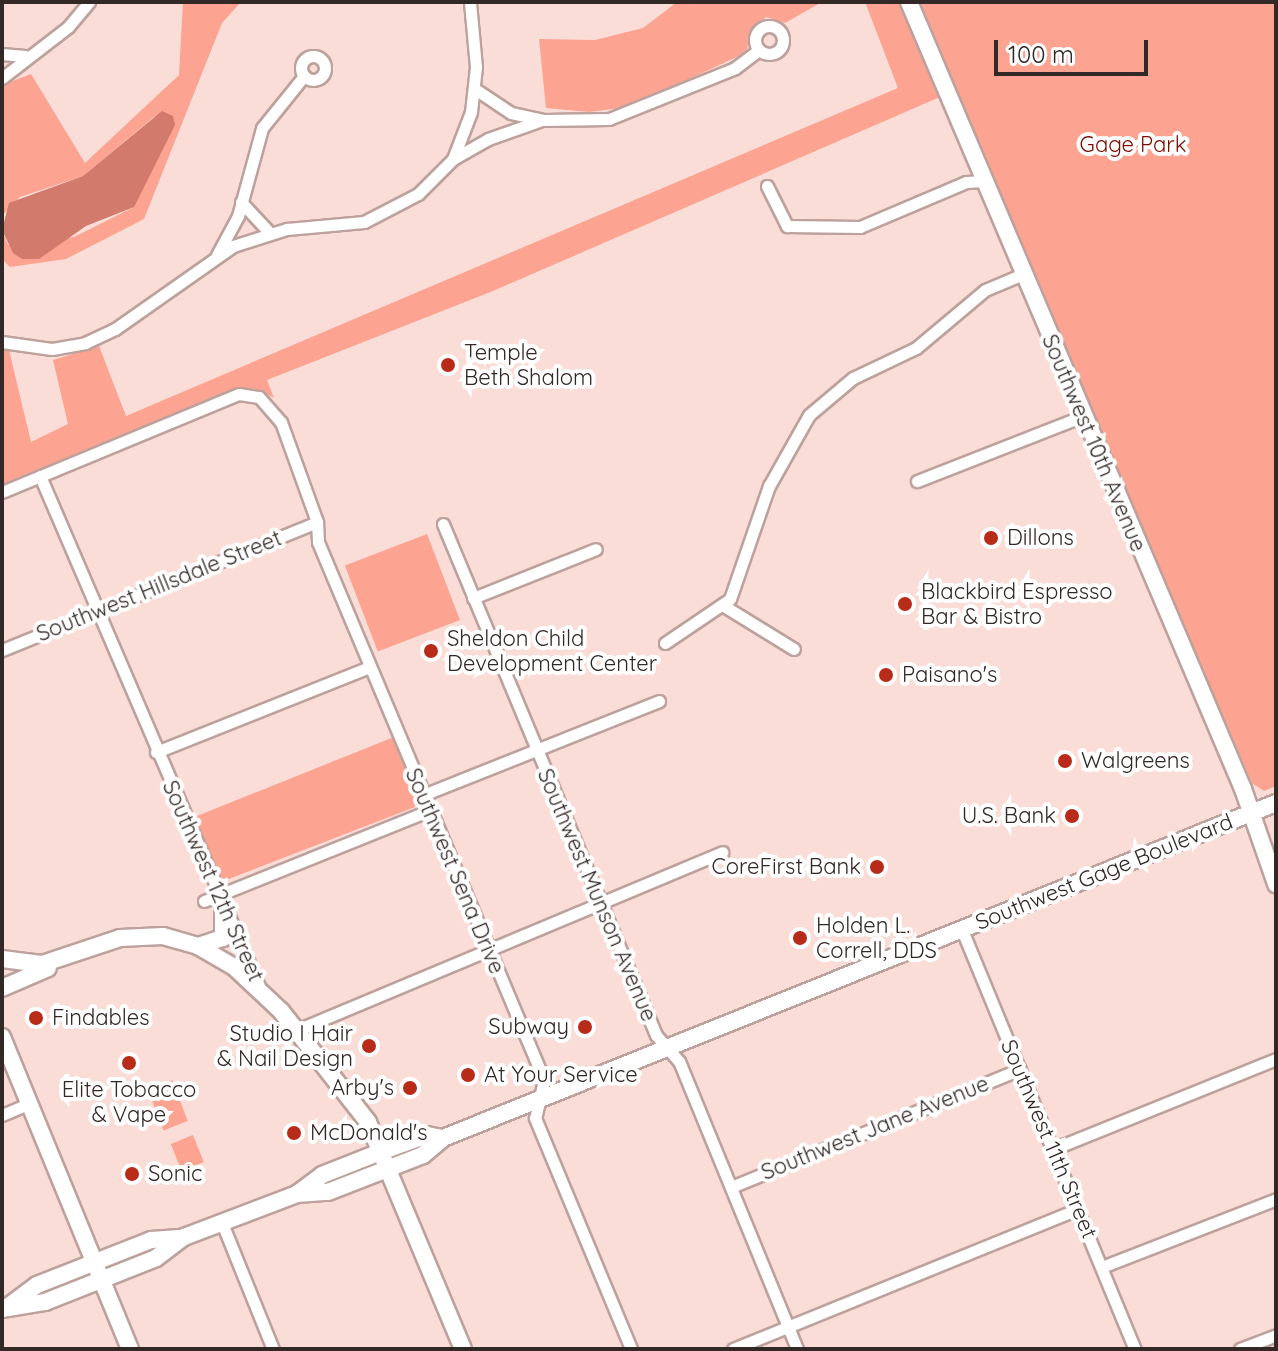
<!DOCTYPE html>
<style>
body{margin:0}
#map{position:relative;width:1278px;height:1351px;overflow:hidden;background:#fbddd8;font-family:Quicksand,sans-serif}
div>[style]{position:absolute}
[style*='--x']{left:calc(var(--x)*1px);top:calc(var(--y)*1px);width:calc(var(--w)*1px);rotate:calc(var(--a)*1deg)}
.green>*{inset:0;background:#fca392;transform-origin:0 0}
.water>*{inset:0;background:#d27a6b}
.roads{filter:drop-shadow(2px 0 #bda19c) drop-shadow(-2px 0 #bda19c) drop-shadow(0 2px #bda19c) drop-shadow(0 -2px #bda19c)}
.minor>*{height:11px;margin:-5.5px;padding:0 5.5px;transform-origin:5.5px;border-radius:5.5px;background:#fff}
.minor>.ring{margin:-5.5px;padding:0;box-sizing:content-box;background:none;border:11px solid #fff;border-radius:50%}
.secondary>*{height:16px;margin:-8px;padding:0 8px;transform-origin:8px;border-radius:8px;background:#fff}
.dots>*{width:22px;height:22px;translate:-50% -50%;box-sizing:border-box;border:4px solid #fff;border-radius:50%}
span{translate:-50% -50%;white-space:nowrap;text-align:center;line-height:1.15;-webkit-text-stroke:8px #fff;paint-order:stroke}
.park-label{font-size:22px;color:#7a0e02}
.poi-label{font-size:22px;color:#322826}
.left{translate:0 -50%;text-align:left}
.right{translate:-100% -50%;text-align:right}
.street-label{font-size:22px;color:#322826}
.frame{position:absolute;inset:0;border:4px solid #322826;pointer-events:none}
.scale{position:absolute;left:994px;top:40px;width:154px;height:36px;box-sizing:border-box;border:4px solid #322826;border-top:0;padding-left:10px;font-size:24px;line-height:28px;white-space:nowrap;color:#322826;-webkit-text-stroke:6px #fff;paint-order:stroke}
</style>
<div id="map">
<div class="green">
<div style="clip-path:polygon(183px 2px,241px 2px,222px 23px,144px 219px,66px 259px,10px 267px,2px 259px,2px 230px,8px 245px,74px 237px,134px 207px,155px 116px,83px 176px,20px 197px,2px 216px,2px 85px,31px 74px,85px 163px,179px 75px)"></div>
<div style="clip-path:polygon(677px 2px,822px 2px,785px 23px,766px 17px,752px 28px,747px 49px,741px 55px,629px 107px,589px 112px,546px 108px,539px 39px,595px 40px,643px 28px)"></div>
<div style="clip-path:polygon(865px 2px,901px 2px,940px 97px,493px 291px,267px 380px,274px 398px,259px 390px,239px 389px,2px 486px,2px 348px,9px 350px,31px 442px,68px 424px,53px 360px,99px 346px,126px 416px,898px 88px)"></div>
<div style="clip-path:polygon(915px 2px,1276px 2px,1276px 786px,1264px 791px,1252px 783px)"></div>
<div style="left:427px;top:534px;width:92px;height:88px;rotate:69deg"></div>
<div style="clip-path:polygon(394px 737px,419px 798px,415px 807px,221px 882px,192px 818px)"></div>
<div style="left:172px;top:1080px;width:44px;height:26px;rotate:69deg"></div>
<div style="left:193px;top:1135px;width:29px;height:24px;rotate:68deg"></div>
</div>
<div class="water">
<div style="clip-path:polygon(162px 111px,173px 116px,175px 125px,134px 207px,86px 226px,39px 259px,22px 259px,13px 253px,2px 230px,9px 203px,83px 176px)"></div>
</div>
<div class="roads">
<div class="minor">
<div class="ring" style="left:755px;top:26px;width:17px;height:17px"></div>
<div style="--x:2;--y:54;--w:23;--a:5"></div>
<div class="ring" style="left:301px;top:56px;width:13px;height:13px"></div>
<div style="--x:2;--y:78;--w:83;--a:-37.7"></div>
<div style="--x:68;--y:27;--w:33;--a:-50"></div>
<div style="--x:475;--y:89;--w:43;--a:33.7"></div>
<div style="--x:511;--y:113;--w:34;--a:12"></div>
<div style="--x:544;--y:120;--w:65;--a:-0.9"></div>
<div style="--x:609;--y:119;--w:136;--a:-22"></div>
<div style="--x:735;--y:68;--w:30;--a:-37"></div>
<div style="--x:453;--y:159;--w:40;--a:-29.7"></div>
<div style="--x:488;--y:139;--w:54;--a:-19.4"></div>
<div style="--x:767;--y:186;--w:45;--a:63.4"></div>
<div style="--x:787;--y:226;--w:73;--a:0.8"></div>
<div style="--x:860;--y:227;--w:115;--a:-23"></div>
<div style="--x:966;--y:182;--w:18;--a:-3"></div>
<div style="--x:241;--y:202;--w:42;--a:46.9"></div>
<div style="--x:217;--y:255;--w:44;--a:-61.7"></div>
<div style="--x:238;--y:216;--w:91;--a:-74.7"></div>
<div style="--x:262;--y:128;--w:67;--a:-51.1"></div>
<div style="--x:2;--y:342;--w:50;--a:8"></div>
<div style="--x:52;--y:349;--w:34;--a:-10"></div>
<div style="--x:85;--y:343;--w:33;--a:-25"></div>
<div style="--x:115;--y:329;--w:144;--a:-35.1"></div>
<div style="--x:233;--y:246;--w:57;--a:-17.5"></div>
<div style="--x:287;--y:229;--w:77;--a:-5.2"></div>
<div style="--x:364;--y:222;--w:61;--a:-27.4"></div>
<div style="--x:418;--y:194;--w:49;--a:-45"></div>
<div style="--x:453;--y:159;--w:50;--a:-69"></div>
<div style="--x:471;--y:112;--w:45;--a:-83.7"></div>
<div style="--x:476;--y:67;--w:65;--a:-95.3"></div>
<div style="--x:40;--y:476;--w:555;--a:66.76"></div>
<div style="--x:917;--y:481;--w:178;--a:-21.4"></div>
<div style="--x:2;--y:492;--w:256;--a:-22.5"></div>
<div style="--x:239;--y:394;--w:20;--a:9"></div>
<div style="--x:259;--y:397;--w:33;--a:49"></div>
<div style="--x:281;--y:422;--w:106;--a:70.2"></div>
<div style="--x:317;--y:522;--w:20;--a:87"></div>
<div style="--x:318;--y:542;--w:584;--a:67.21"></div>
<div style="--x:544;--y:1080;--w:39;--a:103"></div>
<div style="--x:535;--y:1118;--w:250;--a:67.4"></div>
<div style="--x:443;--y:524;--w:554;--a:67.37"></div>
<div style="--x:656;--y:1035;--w:35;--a:49"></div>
<div style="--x:679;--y:1061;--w:311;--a:67.7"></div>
<div style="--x:473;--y:598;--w:132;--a:-21.7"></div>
<div style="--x:724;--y:606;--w:82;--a:31.6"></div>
<div style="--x:665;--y:643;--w:78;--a:-34.1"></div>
<div style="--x:730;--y:599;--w:120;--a:-71"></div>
<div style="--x:769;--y:486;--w:81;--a:-60.6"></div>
<div style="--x:809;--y:415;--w:57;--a:-40.1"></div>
<div style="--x:853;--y:378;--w:70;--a:-25.5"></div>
<div style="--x:916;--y:348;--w:90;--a:-40"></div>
<div style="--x:985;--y:290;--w:41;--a:-22.8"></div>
<div style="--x:2;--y:650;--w:340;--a:-22.1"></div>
<div style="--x:156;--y:752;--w:230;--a:-21.7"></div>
<div style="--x:423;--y:795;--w:254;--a:-21.7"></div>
<div style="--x:204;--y:901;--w:244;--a:-21.9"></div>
<div style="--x:962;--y:930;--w:453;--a:67.6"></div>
<div style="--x:297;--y:1030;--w:461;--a:-22.7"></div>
<div style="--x:2;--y:1115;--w:30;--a:-23"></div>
<div style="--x:1053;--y:1149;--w:240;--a:-22"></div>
<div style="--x:731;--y:1187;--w:312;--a:-22.2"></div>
<div style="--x:222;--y:1223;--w:136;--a:68"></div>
<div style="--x:1102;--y:1267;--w:187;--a:-21.3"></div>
<div style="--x:733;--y:1349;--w:372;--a:-22.1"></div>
<div style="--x:1240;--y:1349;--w:39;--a:-21"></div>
</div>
<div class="secondary">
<div style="--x:909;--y:2;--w:855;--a:67"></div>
<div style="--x:1243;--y:789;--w:101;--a:70.8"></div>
<div style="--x:198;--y:946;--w:26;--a:-18"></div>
<div style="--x:223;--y:938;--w:29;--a:-90"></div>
<div style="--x:2;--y:959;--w:40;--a:7.1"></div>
<div style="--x:42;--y:964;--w:82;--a:-18.4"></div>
<div style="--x:120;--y:938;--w:43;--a:-2.7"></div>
<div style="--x:163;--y:936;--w:36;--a:16"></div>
<div style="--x:198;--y:946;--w:42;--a:30.3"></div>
<div style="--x:234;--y:967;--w:64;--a:43.1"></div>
<div style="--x:281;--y:1011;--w:141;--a:51.9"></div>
<div style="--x:368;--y:1122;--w:246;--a:67.3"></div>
<div style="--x:2;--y:988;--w:50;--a:-23.5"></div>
<div style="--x:2;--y:1037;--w:337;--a:67.7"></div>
<div style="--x:297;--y:1194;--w:31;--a:-4"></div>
<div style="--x:328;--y:1192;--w:102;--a:-21.3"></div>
<div style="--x:423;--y:1155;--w:26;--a:-40"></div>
<div style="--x:443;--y:1138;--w:898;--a:-21.91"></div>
<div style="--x:9;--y:1306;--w:35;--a:-37"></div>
<div style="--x:37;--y:1285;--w:123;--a:-21.5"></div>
<div style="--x:151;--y:1240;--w:32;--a:-4"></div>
<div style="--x:2;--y:1309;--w:44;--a:-9.2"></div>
<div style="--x:45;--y:1302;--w:119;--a:-21.6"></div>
<div style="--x:156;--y:1258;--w:35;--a:-37"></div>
<div style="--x:184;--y:1237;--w:121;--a:-20.8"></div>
<div style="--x:297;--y:1194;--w:31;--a:-37"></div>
<div style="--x:322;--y:1175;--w:66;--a:-21.5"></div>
<div style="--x:383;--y:1151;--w:47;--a:-20"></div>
<div style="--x:427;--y:1135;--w:16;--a:11"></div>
</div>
</div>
<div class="dots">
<div style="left:448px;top:365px;background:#b82b19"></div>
<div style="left:991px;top:538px;background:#b82b19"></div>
<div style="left:905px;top:604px;background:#b82b19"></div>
<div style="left:431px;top:651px;background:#b82b19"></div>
<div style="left:886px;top:675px;background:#b82b19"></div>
<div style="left:1065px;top:761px;background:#b82b19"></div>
<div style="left:1072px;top:816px;background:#b82b19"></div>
<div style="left:877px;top:867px;background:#b82b19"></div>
<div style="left:800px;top:938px;background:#b82b19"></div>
<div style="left:36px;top:1018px;background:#b82b19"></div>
<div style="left:585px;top:1027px;background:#b82b19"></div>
<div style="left:369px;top:1046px;background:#b82b19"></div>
<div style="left:129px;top:1063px;background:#b82b19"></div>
<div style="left:468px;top:1075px;background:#b82b19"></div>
<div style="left:410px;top:1088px;background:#b82b19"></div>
<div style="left:294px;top:1133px;background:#b82b19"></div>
<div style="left:132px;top:1174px;background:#b82b19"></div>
</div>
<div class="park-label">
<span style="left:1133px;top:145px">Gage Park</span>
</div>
<div class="poi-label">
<span class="left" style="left:464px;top:365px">Temple<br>Beth Shalom</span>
<span class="left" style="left:1007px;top:538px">Dillons</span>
<span class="left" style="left:921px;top:604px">Blackbird Espresso<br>Bar &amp; Bistro</span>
<span class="left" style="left:447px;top:651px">Sheldon Child<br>Development Center</span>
<span class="left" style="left:902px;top:675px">Paisano's</span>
<span class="left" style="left:1081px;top:761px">Walgreens</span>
<span class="right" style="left:1056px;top:816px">U.S. Bank</span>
<span class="right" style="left:861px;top:867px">CoreFirst Bank</span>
<span class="left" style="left:816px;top:938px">Holden L.<br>Correll, DDS</span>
<span class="left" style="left:52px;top:1018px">Findables</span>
<span class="right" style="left:569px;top:1027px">Subway</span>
<span class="right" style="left:353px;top:1046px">Studio I Hair<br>&amp; Nail Design</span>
<span class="left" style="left:484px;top:1075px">At Your Service</span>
<span class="right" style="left:394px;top:1088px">Arby's</span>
<span style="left:129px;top:1102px">Elite Tobacco<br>&amp; Vape</span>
<span class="left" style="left:310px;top:1133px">McDonald's</span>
<span class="left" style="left:148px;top:1174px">Sonic</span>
</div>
<div class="street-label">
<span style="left:1094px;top:443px;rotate:67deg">Southwest 10th Avenue</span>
<span style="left:159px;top:586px;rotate:-22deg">Southwest Hillsdale Street</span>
<span style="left:455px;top:871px;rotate:67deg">Southwest Sena Drive</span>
<span style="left:1104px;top:872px;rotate:-22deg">Southwest Gage Boulevard</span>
<span style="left:213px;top:881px;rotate:66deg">Southwest 12th Street</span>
<span style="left:597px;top:895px;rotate:67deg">Southwest Munson Avenue</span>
<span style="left:875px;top:1128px;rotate:-22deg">Southwest Jane Avenue</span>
<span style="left:1049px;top:1139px;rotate:67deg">Southwest 11th Street</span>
</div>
<div class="frame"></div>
<div class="scale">100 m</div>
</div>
